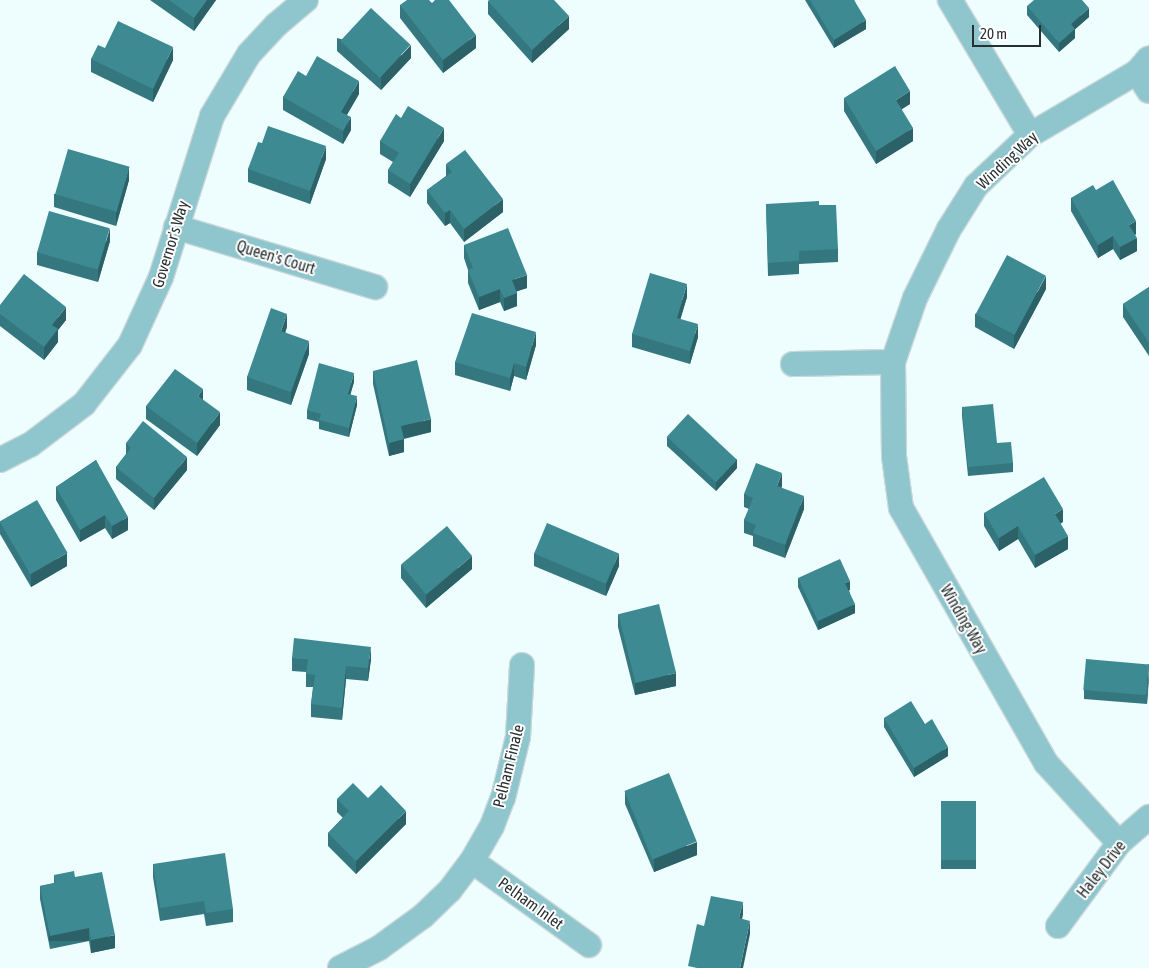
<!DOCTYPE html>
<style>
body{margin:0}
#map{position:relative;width:1149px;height:968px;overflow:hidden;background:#eefdfe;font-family:"Asap Condensed",sans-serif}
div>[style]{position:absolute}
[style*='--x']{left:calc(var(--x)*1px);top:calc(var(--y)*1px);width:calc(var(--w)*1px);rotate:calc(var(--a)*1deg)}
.roads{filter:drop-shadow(1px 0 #cad8d9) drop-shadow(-1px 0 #cad8d9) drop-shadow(0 1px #cad8d9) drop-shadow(0 -1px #cad8d9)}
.street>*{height:24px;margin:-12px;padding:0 12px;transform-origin:12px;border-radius:12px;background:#8fc5cc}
.wall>*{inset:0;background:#34777e;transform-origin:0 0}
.shaded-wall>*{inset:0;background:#2b6167;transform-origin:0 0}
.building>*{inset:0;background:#3d8a93;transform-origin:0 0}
span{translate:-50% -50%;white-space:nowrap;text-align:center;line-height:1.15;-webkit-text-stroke:4px #fff;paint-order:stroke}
.street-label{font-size:16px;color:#282f30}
.scale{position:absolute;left:972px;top:25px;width:69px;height:22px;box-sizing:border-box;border:2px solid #282f30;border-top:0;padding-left:6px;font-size:15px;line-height:18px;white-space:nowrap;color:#282f30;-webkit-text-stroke:4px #fff;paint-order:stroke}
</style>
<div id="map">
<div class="roads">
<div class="street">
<div style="--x:950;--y:0;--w:157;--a:59.3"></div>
<div style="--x:1137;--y:72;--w:22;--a:58"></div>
<div style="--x:176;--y:227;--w:208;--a:16.8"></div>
<div style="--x:793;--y:364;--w:100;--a:-1.1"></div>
<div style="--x:0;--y:460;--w:34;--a:-27"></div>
<div style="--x:30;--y:445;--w:68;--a:-37.2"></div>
<div style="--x:84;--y:404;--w:75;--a:-52.1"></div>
<div style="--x:130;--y:345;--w:75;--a:-65.5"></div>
<div style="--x:161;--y:277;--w:169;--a:-72.4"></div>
<div style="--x:212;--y:116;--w:72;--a:-59.2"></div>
<div style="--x:249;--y:54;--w:40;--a:-47"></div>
<div style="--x:276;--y:25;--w:39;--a:-40"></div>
<div style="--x:1119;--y:843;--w:108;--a:-132.4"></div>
<div style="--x:1046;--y:763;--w:293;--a:-119.6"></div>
<div style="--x:901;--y:508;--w:52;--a:-97.7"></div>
<div style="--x:894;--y:456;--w:94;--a:-90.6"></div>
<div style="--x:893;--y:362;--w:68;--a:-71"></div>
<div style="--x:915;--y:298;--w:77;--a:-63.8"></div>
<div style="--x:949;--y:229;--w:51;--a:-57.9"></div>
<div style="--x:976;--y:186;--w:74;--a:-43.4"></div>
<div style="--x:1030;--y:135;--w:124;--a:-30.5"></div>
<div style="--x:1137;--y:72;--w:18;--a:-49"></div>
<div style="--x:472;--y:861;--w:144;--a:35.7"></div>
<div style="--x:1058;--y:926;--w:103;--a:-53.7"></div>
<div style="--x:1119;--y:843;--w:40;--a:-41"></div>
<div style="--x:340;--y:968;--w:44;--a:-27.1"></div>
<div style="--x:379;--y:948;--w:54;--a:-36"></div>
<div style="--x:423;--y:916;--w:37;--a:-44"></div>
<div style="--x:450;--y:890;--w:36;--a:-53"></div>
<div style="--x:472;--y:861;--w:40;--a:-60.3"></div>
<div style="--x:492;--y:826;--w:30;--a:-69"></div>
<div style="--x:503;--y:798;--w:63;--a:-76.2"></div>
<div style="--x:518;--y:737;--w:72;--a:-86.8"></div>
</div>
</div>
<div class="wall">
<div style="clip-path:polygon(150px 0,216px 0,194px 31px)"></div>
<div style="clip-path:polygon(805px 0,854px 0,866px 29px,834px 48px)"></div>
<div style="clip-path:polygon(488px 1px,569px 29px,532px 63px,488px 14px)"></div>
<div style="clip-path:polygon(432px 3px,476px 48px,443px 73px,400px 18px,400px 5px)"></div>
<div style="clip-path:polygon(1027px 6px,1089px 17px,1075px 29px,1075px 38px,1059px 52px,1027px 15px)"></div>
<div style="clip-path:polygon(337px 38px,411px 58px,381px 90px,337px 51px)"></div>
<div style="clip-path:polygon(105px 48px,173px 60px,153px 102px,91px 72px,91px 59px)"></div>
<div style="clip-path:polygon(306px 76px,359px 94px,347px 115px,351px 130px,343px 144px,283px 110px,283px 97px)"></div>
<div style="clip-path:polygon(844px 98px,910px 104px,901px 109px,913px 141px,876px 164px,844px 111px)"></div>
<div style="clip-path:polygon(401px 118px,444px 141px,410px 197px,388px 183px,388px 170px,393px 162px,380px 154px,380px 141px)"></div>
<div style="clip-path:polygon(262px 143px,326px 159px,310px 204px,248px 182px,248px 169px)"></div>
<div style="clip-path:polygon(446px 164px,503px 212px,464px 242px,450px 223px,445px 226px,427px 203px,427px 190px,446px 176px)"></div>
<div style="clip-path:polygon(129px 180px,116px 226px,54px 207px,54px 194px)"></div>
<div style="clip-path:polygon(1096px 190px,1136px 234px,1135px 235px,1137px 251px,1120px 260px,1113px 249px,1098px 258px,1071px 211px,1071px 198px)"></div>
<div style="clip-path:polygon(766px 204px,819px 205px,838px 249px,838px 262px,799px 264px,799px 274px,768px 276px)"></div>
<div style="clip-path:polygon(110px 241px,98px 282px,37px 265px,37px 252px)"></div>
<div style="clip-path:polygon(464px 245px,527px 288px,517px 291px,517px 306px,504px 311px,500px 302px,479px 310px,468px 283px,468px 270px,464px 258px)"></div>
<div style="clip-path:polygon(1149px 287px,1149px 356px,1123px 317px,1123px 304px)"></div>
<div style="clip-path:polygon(1046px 289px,1014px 349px,975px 327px,975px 314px)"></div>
<div style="clip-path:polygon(687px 297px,680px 319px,698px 337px,690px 364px,632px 347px,632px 334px)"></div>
<div style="clip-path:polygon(0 305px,66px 320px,58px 330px,58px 342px,44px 360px,0 326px)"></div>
<div style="clip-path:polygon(287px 327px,285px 332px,309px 354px,291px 405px,247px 390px,247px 377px)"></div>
<div style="clip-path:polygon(536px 345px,526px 380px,514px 376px,510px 391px,455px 375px,455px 362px)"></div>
<div style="clip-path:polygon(373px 371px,431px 432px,404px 439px,404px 452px,389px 456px,373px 384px)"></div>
<div style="clip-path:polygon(354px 382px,350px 394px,357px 405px,349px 437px,319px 429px,319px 422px,307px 419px,307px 410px)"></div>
<div style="clip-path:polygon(146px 406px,220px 425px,197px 456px,146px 419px)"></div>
<div style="clip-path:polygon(962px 407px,997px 443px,1013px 463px,1013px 472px,968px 476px,962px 416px)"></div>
<div style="clip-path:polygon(667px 437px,737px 468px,716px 491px,667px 446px)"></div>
<div style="clip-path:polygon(126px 443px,187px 470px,154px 510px,116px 479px,116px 467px,126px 454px)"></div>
<div style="clip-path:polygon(96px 460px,128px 530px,112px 539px,105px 528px,80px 542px,56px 500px,56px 487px)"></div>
<div style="clip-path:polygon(782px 486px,781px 487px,804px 509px,785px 558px,753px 546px,753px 536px,744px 533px,744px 520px,749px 509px,744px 507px,744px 494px)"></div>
<div style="clip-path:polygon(984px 513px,1063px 522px,1060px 523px,1068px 549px,1035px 568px,1018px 539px,999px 551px,984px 526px)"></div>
<div style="clip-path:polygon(0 521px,67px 566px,31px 587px,0 534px)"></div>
<div style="clip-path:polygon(534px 553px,619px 566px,606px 596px,534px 566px)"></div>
<div style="clip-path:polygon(401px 565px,472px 569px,426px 608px,401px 578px)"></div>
<div style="clip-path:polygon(798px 578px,850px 590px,849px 590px,855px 613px,818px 630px,798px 587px)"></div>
<div style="clip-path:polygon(618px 614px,676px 686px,635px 695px,618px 627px)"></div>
<div style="clip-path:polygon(292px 658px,371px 659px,368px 681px,346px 679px,342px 720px,311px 717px,311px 704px,313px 687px,306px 687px,306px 672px,292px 671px)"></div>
<div style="clip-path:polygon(1149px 664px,1147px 704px,1084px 699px,1084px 690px)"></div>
<div style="clip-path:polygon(884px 718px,925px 724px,948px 756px,914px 777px,884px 727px)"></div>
<div style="clip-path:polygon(625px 791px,697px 855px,654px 872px,625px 804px)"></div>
<div style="clip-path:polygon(368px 798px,406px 824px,356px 874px,328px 846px,328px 833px,343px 818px,337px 812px,337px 799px)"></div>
<div style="left:976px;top:801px;width:68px;height:35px;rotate:90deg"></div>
<div style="clip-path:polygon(153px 864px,233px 909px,233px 922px,206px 926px,204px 914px,160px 921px,153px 877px)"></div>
<div style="clip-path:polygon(54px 875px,75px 877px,115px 948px,91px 953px,89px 941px,50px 949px,40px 899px,40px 886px,54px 883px)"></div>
</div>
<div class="shaded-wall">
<div style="clip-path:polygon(207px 0,216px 0,194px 31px,194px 18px)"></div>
<div style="clip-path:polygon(1089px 8px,1089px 17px,1071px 33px,1071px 24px)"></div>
<div style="clip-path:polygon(569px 16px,569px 29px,532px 63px,532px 50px)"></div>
<div style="clip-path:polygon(866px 20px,866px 29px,834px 48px,834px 40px)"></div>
<div style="clip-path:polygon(1075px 29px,1075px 38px,1059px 52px,1059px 43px)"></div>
<div style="clip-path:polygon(476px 35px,476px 48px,443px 73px,443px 60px)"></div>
<div style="clip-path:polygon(411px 45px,411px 58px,381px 90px,381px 77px)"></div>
<div style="clip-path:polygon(173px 47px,173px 60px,153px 102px,153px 89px)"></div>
<div style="clip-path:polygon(359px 81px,359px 94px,341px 124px,341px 112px)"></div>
<div style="clip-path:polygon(910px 91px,910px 104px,896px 113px,896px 100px)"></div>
<div style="clip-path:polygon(351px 117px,351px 130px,343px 144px,343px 131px)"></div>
<div style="clip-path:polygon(444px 128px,444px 141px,410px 197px,410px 184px)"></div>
<div style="clip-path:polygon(913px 128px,913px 141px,876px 164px,876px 151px)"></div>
<div style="clip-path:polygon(326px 146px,326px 159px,310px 204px,310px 191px)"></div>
<div style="clip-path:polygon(129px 167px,129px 180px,116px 226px,116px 213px)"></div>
<div style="clip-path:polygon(503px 199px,503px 212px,464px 242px,464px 229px)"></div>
<div style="clip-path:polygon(450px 210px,450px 223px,445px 226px,445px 213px)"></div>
<div style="clip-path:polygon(1136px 221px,1136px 234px,1129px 238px,1129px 225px)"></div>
<div style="clip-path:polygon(110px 228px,110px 241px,98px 282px,98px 269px)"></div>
<div style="clip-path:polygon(1113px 236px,1113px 249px,1098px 258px,1098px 245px)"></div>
<div style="clip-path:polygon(1137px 238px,1137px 251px,1120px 260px,1120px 247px)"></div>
<div style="clip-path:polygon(527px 275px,527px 288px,512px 293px,512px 280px)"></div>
<div style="clip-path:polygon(1046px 276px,1046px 289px,1014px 349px,1014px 336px)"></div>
<div style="clip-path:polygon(687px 284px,687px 297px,677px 331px,677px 318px)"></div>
<div style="clip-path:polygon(500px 289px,500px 302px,479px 310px,479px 297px)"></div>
<div style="clip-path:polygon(517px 293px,517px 306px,504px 311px,504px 298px)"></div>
<div style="clip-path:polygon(66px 307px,66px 320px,58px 330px,58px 342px,44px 360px,44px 347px,52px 325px)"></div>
<div style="clip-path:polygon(287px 314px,287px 327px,281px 344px,281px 331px)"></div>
<div style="clip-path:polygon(698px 324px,698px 337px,690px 364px,690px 351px)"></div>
<div style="clip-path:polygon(536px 332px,536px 345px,526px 380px,526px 367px)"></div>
<div style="clip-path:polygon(309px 341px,309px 354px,291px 405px,291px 392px)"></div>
<div style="clip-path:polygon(514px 363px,514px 376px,510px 391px,510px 378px)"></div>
<div style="clip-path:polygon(354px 373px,354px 382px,348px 403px,348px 394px)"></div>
<div style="clip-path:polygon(203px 389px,203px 402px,198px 396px)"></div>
<div style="clip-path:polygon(357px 396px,357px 405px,349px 437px,349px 428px)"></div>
<div style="clip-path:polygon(220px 412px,220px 425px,197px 456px,197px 443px)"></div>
<div style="clip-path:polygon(431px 419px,431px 432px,401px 439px,401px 426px)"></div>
<div style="clip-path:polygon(404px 439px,404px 452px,389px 456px,389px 443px)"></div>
<div style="clip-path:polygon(187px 457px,187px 470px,154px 510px,154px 498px)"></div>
<div style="clip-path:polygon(737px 459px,737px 468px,716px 491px,716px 482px)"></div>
<div style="clip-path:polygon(782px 473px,782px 486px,777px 498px,777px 486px)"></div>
<div style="clip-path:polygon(804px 496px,804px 509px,785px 558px,785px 545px)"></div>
<div style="clip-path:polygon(1063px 509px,1063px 522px,1055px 527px,1055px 514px)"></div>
<div style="clip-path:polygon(105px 515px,105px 528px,80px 542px,80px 530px)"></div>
<div style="clip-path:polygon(128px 517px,128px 530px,112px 539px,112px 526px)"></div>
<div style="clip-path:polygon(1018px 526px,1018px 539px,999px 551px,999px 538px)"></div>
<div style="clip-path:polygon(1068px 536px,1068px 549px,1035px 568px,1035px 555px)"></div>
<div style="clip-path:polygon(67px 553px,67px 566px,31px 587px,31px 574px)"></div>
<div style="clip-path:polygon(619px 553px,619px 566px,606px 596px,606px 583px)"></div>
<div style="clip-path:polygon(472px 556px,472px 569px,426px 608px,426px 595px)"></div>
<div style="clip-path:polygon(850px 581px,850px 590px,845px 592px,845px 583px)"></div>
<div style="clip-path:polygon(855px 604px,855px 613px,818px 630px,818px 621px)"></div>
<div style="clip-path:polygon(371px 647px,371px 659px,368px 681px,368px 668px)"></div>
<div style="clip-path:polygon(346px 666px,346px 679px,342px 720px,342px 708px)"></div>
<div style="clip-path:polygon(1149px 670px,1149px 679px,1147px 704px,1147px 695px)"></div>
<div style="clip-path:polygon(676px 673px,676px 686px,635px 695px,635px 683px)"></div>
<div style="clip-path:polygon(948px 747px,948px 756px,914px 777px,914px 768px)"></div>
<div style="clip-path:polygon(406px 811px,406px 824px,356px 874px,356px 861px)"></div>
<div style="clip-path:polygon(697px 842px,697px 855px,654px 872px,654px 859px)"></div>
<div style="clip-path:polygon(743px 902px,743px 915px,739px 931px,739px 918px)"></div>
<div style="clip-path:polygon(750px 921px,750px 934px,743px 968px,740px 968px)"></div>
<div style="left:89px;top:928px;width:13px;height:40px;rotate:90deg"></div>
<div style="clip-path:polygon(115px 935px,115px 948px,91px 953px,91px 940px)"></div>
</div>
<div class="building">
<div style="clip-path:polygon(169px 0,207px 0,194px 18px)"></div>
<div style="clip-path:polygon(407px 0,429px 0,432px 3px,435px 0,449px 0,476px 35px,443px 60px,400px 5px)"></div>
<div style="clip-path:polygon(489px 0,554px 0,569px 16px,532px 50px,488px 1px)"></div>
<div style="clip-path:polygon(810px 0,854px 0,866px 20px,834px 40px)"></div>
<div style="clip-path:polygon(1034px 0,1082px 0,1089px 8px,1071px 24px,1075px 29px,1059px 43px,1027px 6px)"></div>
<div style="left:371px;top:8px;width:54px;height:45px;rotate:43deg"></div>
<div style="clip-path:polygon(118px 21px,173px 47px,153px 89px,91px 59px,98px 45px,105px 48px)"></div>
<div style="clip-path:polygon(317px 56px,359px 81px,341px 112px,351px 117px,343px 131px,283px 97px,298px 71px,306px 76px)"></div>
<div style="clip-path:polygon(895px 66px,910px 91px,896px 100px,913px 128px,876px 151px,844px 98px)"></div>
<div style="clip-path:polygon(408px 106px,444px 128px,410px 184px,388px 170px,399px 153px,380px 141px,396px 114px,401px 118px)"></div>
<div style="clip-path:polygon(268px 126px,326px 146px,310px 191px,248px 169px,258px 142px,262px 143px)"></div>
<div style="left:68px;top:149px;width:64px;height:47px;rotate:16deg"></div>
<div style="clip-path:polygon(465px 150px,503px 199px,464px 229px,450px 210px,445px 213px,427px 190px,452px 172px,446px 164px)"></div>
<div style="clip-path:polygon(1113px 180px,1136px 221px,1129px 225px,1137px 238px,1120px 247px,1113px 236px,1098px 245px,1071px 198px,1093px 185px,1096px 190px)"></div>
<div style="clip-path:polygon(819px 201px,819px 205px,836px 205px,838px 249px,799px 251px,799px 261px,768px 263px,766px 204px)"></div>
<div style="left:49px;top:211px;width:63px;height:43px;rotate:16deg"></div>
<div style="clip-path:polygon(508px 228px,527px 275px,512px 280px,517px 293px,504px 298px,500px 289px,479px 297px,468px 270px,473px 268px,464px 245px)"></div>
<div style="left:1007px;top:255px;width:44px;height:67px;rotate:28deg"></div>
<div style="clip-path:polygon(650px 273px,687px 284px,677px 318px,698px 324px,690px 351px,632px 334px)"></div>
<div style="clip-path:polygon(24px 274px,66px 307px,52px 325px,58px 329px,44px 347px,0 314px,0 305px)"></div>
<div style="clip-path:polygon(1149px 287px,1149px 343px,1123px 304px)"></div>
<div style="clip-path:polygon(271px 308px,287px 314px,281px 331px,309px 341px,291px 392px,247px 377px)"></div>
<div style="clip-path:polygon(472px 313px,536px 332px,526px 367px,514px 363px,510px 378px,455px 362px)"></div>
<div style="clip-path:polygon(417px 360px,431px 419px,401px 426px,404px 439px,389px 443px,373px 371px)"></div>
<div style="clip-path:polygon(319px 363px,354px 373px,348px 394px,357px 396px,349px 428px,319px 420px,321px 414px,307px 410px)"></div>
<div style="clip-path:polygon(175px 369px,203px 389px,198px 396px,220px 412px,197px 443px,146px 406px)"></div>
<div style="clip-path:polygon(993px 404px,997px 443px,1011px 442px,1013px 463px,968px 467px,962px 407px)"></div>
<div style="left:688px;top:414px;width:67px;height:31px;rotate:43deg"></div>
<div style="clip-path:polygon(143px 421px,187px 457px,154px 498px,116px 467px,131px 448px,126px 443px)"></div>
<div style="clip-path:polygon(96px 460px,128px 517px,112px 526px,105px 515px,80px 530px,56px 487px)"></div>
<div style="clip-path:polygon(756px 463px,782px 473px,777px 486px,804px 496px,785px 545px,753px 533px,756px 525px,744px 520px,753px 498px,744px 494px)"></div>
<div style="clip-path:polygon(1044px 477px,1063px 509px,1055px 514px,1068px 536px,1035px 555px,1018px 526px,999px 538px,984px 513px)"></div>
<div style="left:37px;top:500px;width:61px;height:43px;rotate:60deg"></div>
<div style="left:547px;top:523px;width:78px;height:33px;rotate:23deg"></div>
<div style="left:447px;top:526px;width:39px;height:60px;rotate:50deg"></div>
<div style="clip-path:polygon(840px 559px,850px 581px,845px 583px,855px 604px,818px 621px,798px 578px)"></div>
<div style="left:659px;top:604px;width:71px;height:42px;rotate:76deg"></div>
<div style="clip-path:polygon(294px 638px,371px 647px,368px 668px,346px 666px,342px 708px,311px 704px,315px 675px,306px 674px,308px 659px,292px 658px)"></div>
<div style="left:1086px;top:659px;width:63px;height:31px;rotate:5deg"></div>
<div style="clip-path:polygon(911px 701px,925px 724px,932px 719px,948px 747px,914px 768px,884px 718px)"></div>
<div style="left:669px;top:773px;width:74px;height:48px;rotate:68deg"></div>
<div style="clip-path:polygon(353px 783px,368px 798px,381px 785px,406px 811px,356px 861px,328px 833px,349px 811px,337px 799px)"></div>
<div style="left:976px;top:801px;width:59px;height:35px;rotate:90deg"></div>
<div style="clip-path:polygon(225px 853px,233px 909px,206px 913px,204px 901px,160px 908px,153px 864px)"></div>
<div style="clip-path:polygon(74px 871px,75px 877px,102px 872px,115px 935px,91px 940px,89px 928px,50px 936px,40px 886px,55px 883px,54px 875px)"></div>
<div style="clip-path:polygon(711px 896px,743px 902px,739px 918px,750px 921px,740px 968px,697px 968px,688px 966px,697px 924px,704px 926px)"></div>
</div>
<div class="street-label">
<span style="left:1007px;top:160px;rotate:-43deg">Winding Way</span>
<span style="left:170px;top:244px;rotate:-73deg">Governor's Way</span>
<span style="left:276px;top:257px;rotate:17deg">Queen's Court</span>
<span style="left:964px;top:619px;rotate:60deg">Winding Way</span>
<span style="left:508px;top:766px;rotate:-76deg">Pelham Finale</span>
<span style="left:1101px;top:869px;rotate:-52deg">Haley Drive</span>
<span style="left:531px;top:903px;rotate:36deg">Pelham Inlet</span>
</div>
<div class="scale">20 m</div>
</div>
